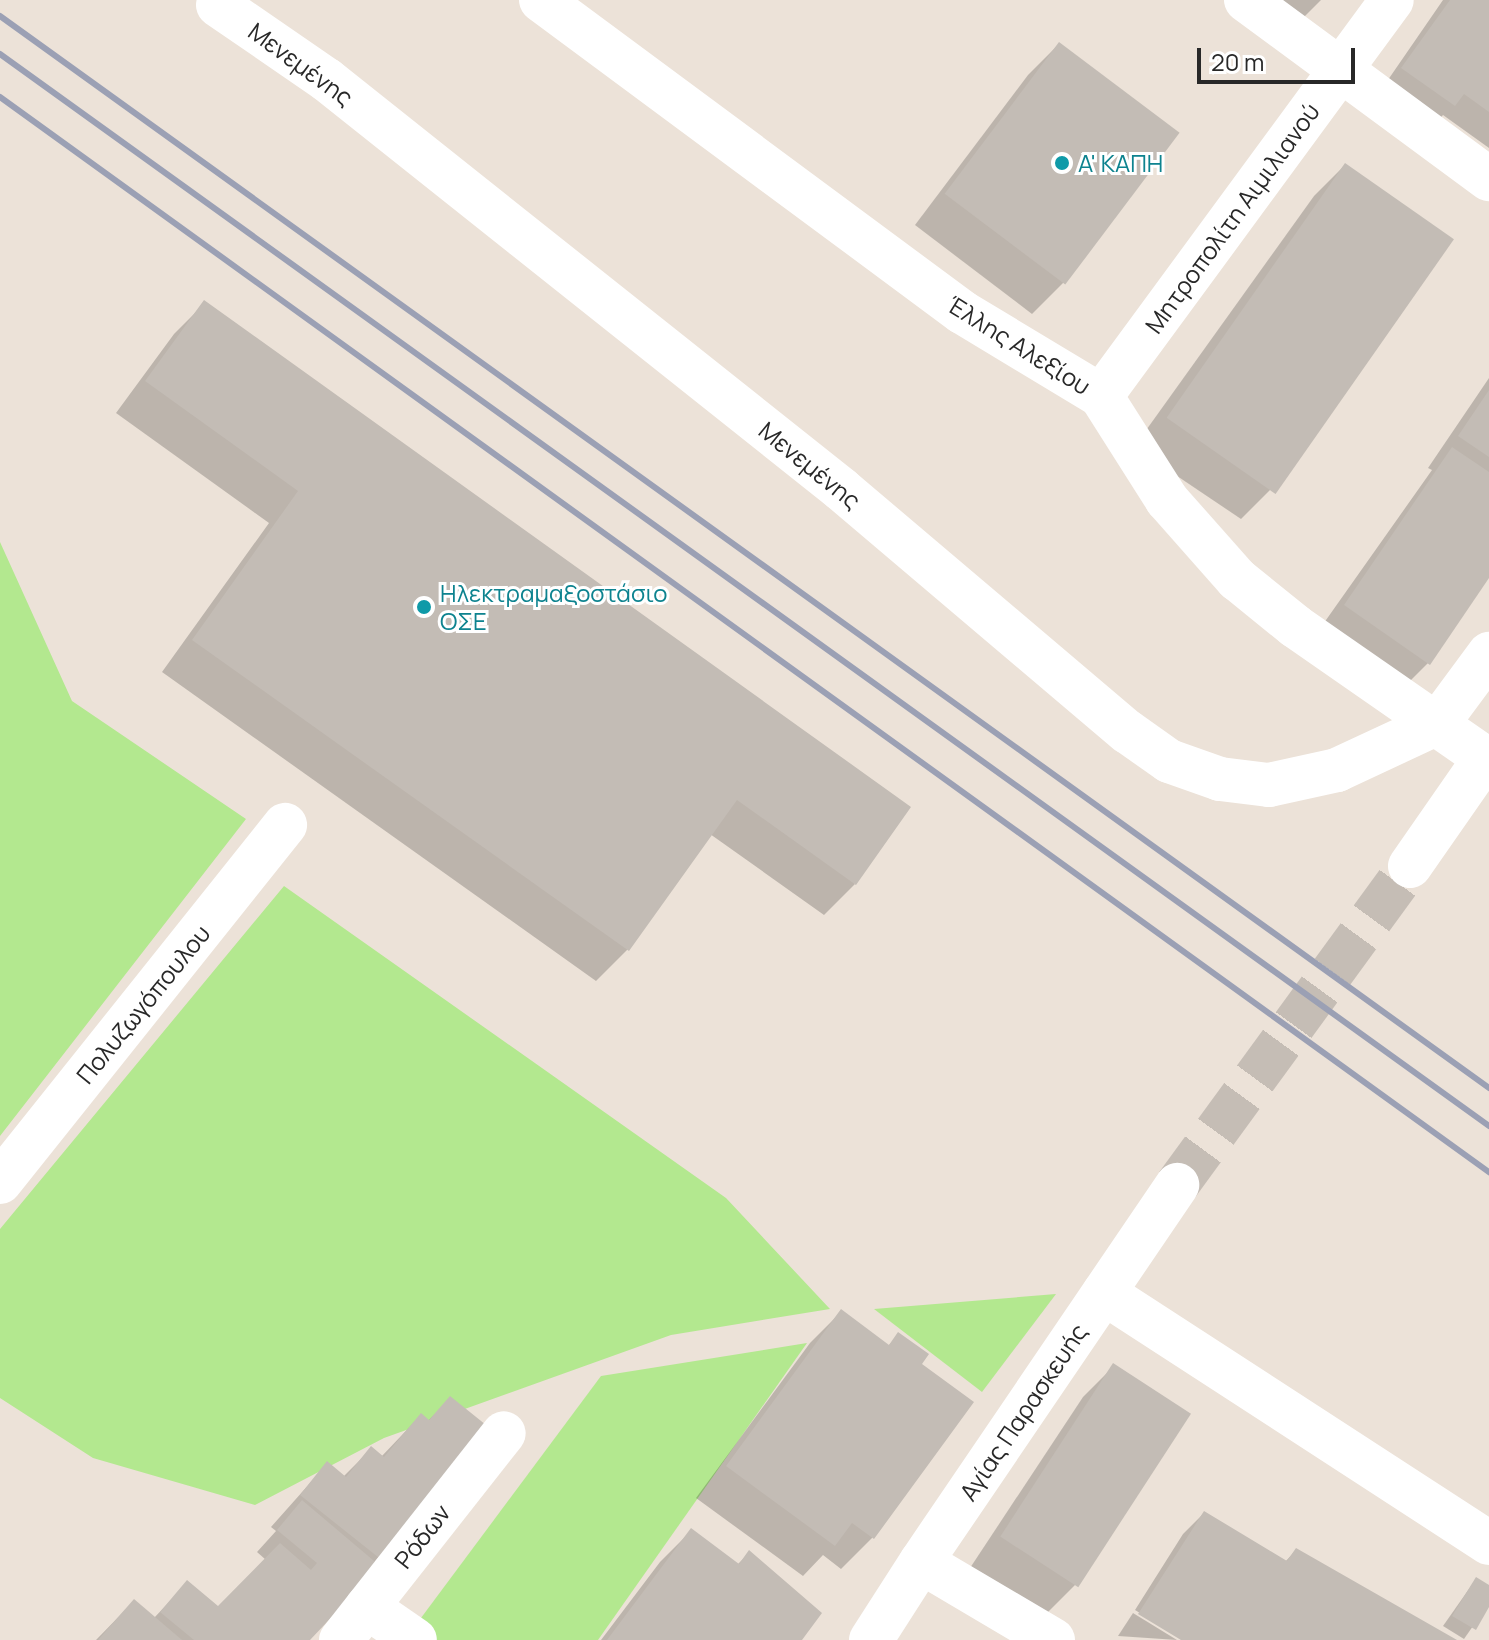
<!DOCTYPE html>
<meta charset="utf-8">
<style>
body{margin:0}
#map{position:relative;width:1489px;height:1640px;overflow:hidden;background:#ece2d8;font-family:Manrope,sans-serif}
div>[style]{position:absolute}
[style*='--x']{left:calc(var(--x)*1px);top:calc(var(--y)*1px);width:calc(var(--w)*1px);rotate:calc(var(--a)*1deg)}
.green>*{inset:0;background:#b3e88f}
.shadow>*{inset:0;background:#0003}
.building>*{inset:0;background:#c3bcb5;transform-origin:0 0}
.street-tunnel>*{height:44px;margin-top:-22px;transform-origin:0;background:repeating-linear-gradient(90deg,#c5bdb5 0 44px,transparent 0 66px)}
.street>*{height:44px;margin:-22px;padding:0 22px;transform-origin:22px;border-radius:22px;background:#fff}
.secondary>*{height:44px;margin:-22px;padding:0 22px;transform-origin:22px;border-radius:22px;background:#fff}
.rail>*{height:6px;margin:-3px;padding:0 3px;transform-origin:3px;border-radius:3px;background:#9ba0b4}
.dots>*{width:22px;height:22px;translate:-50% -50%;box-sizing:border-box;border:4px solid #fff;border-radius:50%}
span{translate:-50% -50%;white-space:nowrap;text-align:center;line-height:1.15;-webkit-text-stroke:6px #fff;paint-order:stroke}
.street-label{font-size:24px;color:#282828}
.culture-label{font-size:24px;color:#0d838f}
.left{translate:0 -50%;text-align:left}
.scale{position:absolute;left:1197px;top:48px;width:158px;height:36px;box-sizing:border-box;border:4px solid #282828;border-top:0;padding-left:10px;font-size:24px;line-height:28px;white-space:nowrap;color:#282828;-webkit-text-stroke:6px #fff;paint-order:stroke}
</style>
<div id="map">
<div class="green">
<div style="clip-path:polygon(0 542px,72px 701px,246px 819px,0 1136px)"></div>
<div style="clip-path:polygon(284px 886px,726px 1198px,830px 1309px,671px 1335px,384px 1438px,255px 1505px,93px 1458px,0 1398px,0 1229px)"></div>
<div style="clip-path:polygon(1056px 1294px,982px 1392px,874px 1309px)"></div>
<div style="clip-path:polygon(807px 1343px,598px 1640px,435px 1640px,415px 1626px,601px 1376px)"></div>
</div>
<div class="shadow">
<div style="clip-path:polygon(1266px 0,1321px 0,1297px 24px)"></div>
<div style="clip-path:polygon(1443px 0,1489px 0,1489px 148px,1443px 115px,1433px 126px,1381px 90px)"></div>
<div style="clip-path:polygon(1059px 44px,1063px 283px,1032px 314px,915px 225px,1028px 75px)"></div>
<div style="clip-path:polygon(1345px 165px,1272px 488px,1241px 519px,1134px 447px,1314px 196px)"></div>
<div style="clip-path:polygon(205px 303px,855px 884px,824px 915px,710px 834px,627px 950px,596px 981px,162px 672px,269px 523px,116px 413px,174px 334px)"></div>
<div style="clip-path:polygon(1489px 378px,1489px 575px,1428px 663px,1397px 694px,1314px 637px,1432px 470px,1428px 468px)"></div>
<div style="clip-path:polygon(841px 1312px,888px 1346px,899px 1335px,919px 1365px,872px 1538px,841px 1569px,823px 1555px,803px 1576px,696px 1498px,810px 1343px)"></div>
<div style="clip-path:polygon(1114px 1366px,1075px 1585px,1044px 1616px,970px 1568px,1083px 1397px)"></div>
<div style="clip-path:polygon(450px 1399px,488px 1429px,308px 1640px,96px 1640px,134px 1601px,154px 1618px,187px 1583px,218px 1608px,266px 1560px,257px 1552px,276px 1531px,271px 1527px,327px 1464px,343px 1477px,371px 1449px,381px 1457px,421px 1415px,428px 1421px)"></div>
<div style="clip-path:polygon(1204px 1513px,1285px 1562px,1296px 1550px,1452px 1640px,1184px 1640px,1135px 1610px,1183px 1534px)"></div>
<div style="clip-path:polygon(691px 1531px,737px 1565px,749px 1553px,799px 1640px,601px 1640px,660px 1562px)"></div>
<div style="clip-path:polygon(1476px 1579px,1489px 1587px,1489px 1603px,1464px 1639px,1443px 1626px)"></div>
<div style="clip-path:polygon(1133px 1613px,1177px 1640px,1118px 1636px)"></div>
</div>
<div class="building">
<div style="clip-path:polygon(1450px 0,1489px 0,1489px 112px,1464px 94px,1455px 106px,1401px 68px)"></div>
<div style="left:1059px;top:42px;width:151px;height:190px;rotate:37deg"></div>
<div style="left:1345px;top:163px;width:133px;height:311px;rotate:35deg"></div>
<div style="clip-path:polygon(204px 300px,911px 807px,856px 885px,737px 800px,629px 951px,192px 640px,298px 491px,145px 381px)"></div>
<div style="clip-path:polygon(1489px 390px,1489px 457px,1458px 436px)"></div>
<div style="clip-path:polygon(1452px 447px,1489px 472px,1489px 578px,1430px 665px,1344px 605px)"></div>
<div style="clip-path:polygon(841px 1309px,889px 1345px,898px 1332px,929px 1354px,922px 1364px,974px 1402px,874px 1539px,852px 1523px,835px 1546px,726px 1466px)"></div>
<div style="left:1113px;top:1363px;width:93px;height:207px;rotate:33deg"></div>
<div style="clip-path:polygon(450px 1396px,491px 1429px,383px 1561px,300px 1495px,327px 1461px,346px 1477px,371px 1446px,384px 1457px,421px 1413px,429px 1420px)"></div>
<div style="clip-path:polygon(302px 1500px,380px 1566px,310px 1640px,194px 1640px,160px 1612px,187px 1580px,218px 1606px,280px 1543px,311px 1570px,317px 1563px,277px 1530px)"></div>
<div style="clip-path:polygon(1204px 1511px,1287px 1561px,1296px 1548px,1457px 1640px,1181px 1640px,1138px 1614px)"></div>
<div style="clip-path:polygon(691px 1528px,739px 1564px,749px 1550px,822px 1613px,802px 1640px,607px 1640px)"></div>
<div style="clip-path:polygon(1476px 1577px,1489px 1585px,1489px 1607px,1476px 1630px,1452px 1616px)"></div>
<div style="clip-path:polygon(134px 1599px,182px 1640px,98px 1640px)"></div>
</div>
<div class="street-tunnel">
<div style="--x:1177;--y:1185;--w:395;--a:-53.9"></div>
</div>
<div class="street">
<div style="--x:541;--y:0;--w:524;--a:36.54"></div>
<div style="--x:962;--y:312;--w:162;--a:31.1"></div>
<div style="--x:1101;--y:396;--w:123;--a:57.6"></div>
<div style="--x:1167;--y:500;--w:106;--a:48.5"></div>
<div style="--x:1237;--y:579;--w:75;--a:39"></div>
<div style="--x:1295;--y:626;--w:236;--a:34.8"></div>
<div style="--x:1246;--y:0;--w:302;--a:36.4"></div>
<div style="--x:1101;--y:396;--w:491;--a:-53.7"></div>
<div style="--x:1410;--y:866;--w:131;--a:-55.2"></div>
<div style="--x:0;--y:1182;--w:457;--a:-51.4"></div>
<div style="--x:1104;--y:1293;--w:459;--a:33"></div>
<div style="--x:367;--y:1607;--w:58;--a:34.5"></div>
<div style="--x:341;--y:1640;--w:263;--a:-51.8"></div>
<div style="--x:1053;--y:1640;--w:153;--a:-149.4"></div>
<div style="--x:921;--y:1562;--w:456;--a:-55.8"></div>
</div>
<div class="secondary">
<div style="--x:218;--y:5;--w:132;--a:34.5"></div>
<div style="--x:327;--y:80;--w:657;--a:38.51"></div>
<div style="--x:841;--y:489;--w:376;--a:40.3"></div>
<div style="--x:1128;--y:732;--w:50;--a:35.3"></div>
<div style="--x:1169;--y:761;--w:54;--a:19.4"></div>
<div style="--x:1220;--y:779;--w:49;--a:7"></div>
<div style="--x:1269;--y:785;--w:70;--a:-12.4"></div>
<div style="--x:1337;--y:770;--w:111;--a:-25"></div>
<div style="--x:1438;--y:723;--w:86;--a:-53.5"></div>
<div style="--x:871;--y:1640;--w:93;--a:-57.3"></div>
</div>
<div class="rail">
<div style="--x:0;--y:16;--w:1835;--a:35.75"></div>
<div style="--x:0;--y:54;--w:1835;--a:35.75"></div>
<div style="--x:0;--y:97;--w:1837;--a:35.83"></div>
</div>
<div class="dots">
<div style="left:1062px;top:163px;background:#0f9aa8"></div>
<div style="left:424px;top:607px;background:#0f9aa8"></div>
</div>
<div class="street-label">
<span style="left:301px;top:64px;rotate:36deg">Μενεμένης</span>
<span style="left:1232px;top:218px;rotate:-54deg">Μητροπολίτη Αιμιλιανού</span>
<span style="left:1019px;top:345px;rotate:32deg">Έλλης Αλεξίου</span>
<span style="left:810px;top:465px;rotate:39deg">Μενεμένης</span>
<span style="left:143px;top:1004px;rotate:-51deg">Πολυζωγόπουλου</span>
<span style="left:1023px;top:1412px;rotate:-56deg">Αγίας Παρασκευής</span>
<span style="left:422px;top:1536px;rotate:-52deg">Ρόδων</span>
</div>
<div class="culture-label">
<span class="left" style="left:1078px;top:163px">Α' ΚΑΠΗ</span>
<span class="left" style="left:440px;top:607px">Ηλεκτραμαξοστάσιο<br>ΟΣΕ</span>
</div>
<div class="scale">20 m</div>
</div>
